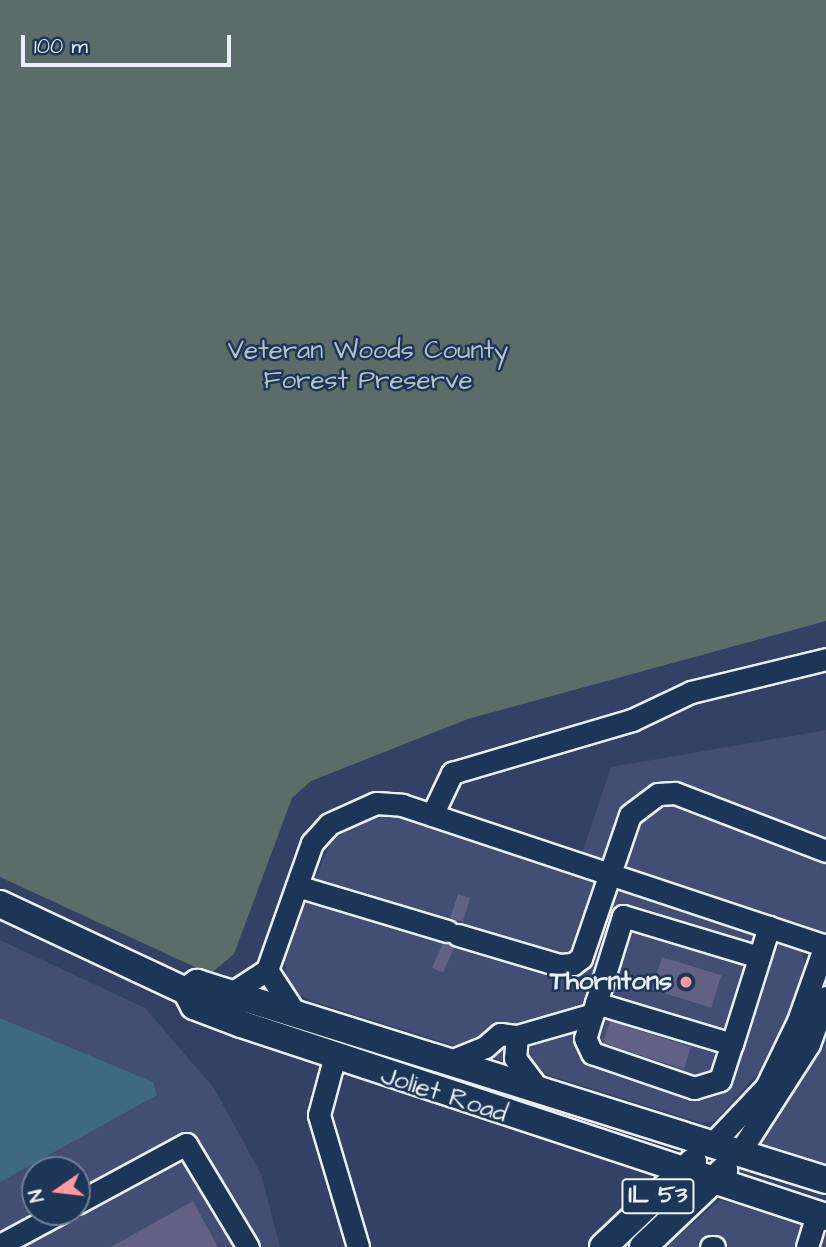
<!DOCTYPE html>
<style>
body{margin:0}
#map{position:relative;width:826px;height:1247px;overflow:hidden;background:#314265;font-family:"Architects Daughter",sans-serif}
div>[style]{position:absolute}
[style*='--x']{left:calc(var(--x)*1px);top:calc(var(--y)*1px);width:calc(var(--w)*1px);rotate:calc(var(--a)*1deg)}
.built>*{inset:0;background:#424e72}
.green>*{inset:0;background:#5a6d69}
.water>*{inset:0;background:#3e6983}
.building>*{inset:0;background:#606185;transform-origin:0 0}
.roads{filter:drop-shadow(2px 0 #e8f1f8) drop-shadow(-2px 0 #e8f1f8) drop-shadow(0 2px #e8f1f8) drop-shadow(0 -2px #e8f1f8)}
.minor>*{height:21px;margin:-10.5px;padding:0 10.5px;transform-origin:10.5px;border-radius:10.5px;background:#1d3557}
.major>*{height:26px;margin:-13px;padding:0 13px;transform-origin:13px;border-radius:13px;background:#1d3557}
.dots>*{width:19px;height:19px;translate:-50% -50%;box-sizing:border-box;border:4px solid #1d3557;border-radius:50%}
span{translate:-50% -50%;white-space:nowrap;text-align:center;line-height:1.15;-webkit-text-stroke:5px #1d3557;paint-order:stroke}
.shield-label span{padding:2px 5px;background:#1d3557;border:2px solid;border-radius:5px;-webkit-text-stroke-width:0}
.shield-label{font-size:24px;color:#e8f1f8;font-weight:700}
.park-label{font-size:26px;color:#b6c3c6}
.poi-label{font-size:26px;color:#e8f1f8;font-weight:700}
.right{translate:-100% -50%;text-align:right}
.street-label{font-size:26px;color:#e8f1f8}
.north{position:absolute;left:21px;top:1156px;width:70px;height:70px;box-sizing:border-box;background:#1d3557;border:2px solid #6e8097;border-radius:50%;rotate:256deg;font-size:19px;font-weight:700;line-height:28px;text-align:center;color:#e8f1f8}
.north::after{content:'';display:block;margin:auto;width:24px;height:32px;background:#ff9aa2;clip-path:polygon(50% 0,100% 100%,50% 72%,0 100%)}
.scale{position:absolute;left:21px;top:35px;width:210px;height:32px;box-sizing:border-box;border:4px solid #e8f1f8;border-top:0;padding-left:9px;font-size:21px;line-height:24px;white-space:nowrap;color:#e8f1f8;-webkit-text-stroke:5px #1d3557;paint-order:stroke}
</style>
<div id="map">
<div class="built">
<div style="clip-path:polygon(826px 730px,826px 954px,800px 948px,808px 970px,767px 1063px,715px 1121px,702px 1123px,318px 1003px,297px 994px,287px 976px,284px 953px,333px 837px,354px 821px,372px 814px,397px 815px,575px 874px,611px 767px)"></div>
<div style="clip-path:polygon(evenodd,0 940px,145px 1008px,214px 1088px,261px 1174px,280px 1247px,0 1247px,0 940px,35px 1170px,77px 1170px,77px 1212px,35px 1212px,35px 1170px)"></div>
<div style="clip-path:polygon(826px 1011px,826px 1179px,746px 1150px)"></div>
<div style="clip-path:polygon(720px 1200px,826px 1231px,826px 1247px,666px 1247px)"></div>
</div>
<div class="green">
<div style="clip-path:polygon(0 0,826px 0,826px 621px,468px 719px,311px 781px,292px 798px,234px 954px,210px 974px,0 877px)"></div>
</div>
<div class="water">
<div style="clip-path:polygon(0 1018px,153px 1082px,157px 1095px,0 1182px)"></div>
</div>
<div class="building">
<div style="left:458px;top:894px;width:13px;height:25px;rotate:18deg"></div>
<div style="left:443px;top:943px;width:12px;height:27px;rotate:24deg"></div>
<div style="left:662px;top:957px;width:62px;height:34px;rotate:17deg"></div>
<div style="left:610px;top:1021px;width:85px;height:23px;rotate:18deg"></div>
<div style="clip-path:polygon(193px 1201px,218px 1247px,111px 1247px)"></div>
</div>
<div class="roads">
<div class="minor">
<div style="--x:432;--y:815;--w:47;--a:-64.5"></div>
<div style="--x:452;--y:773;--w:188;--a:-16.4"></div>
<div style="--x:632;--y:720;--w:65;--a:-25.4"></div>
<div style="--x:691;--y:692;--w:139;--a:-13.7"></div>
<div style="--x:297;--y:886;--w:157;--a:16.7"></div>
<div style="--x:458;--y:935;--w:105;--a:16.5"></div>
<div style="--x:559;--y:965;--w:14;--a:-4"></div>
<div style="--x:573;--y:964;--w:10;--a:-37"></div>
<div style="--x:581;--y:958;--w:151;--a:-71.1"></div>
<div style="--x:630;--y:815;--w:35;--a:-37"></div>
<div style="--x:658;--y:794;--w:17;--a:-3"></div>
<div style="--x:675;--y:793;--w:162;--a:21"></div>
<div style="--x:759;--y:957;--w:142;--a:-163.2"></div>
<div style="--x:623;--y:916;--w:91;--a:107.2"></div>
<div style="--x:596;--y:1003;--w:142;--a:16.8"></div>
<div style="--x:732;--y:1044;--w:123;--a:-72.5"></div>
<div style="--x:267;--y:970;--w:55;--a:56.9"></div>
<div style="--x:230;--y:994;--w:44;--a:-33"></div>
<div style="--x:267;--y:970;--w:135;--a:-70.5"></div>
<div style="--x:312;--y:843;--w:25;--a:-48"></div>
<div style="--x:329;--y:824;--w:51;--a:-24.1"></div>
<div style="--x:376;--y:803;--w:26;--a:4"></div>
<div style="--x:402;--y:805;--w:447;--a:18.4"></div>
<div style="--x:596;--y:1003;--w:37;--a:107"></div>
<div style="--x:585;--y:1038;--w:17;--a:65"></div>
<div style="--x:592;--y:1053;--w:108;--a:18.9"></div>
<div style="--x:694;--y:1088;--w:27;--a:-17"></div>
<div style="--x:720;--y:1080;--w:38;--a:-72"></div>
<div style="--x:517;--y:1036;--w:22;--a:95"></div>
<div style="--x:515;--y:1058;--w:39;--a:53"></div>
<div style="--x:334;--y:1059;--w:58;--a:105"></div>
<div style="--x:319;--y:1115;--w:138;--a:73.5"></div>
<div style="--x:448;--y:1062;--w:40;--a:-22"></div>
<div style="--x:485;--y:1047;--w:20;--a:-41"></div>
<div style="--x:500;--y:1034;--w:17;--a:7"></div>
<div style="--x:517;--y:1036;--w:79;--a:-16.1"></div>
<div style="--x:712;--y:1144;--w:79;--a:-46.5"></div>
<div style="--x:766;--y:1087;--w:73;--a:-64.1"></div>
<div style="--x:798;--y:1021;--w:81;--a:-70.4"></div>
<div style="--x:739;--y:1153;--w:130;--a:-57.3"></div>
<div style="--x:809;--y:1044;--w:50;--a:-70.1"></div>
<div style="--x:77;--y:1203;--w:124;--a:-28.4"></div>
<div style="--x:186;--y:1144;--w:120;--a:59"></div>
<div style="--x:0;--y:1245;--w:69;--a:-28.4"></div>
<div style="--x:711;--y:1247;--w:3;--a:0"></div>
<div style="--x:807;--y:1247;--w:34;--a:-73"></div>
</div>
<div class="major">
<div style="--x:0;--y:904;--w:205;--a:25.1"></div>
<div style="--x:186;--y:991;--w:17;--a:62"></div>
<div style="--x:194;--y:1006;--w:50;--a:21"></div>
<div style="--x:241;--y:1024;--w:616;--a:18.26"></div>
<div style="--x:186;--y:991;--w:14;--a:-36"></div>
<div style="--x:197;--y:983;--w:659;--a:17.39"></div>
<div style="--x:603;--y:1247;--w:124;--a:-43.4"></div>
<div style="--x:643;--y:1247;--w:112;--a:-43.5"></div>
</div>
</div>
<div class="dots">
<div style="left:686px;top:982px;background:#ff9aa2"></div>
</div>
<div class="shield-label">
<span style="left:658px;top:1196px">IL 53</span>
</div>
<div class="park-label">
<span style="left:368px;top:366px">Veteran Woods County<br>Forest Preserve</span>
</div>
<div class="poi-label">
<span class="right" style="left:672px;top:982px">Thorntons</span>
</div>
<div class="street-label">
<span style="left:444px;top:1095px;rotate:18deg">Joliet Road</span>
</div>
<div class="north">N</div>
<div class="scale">100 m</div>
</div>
